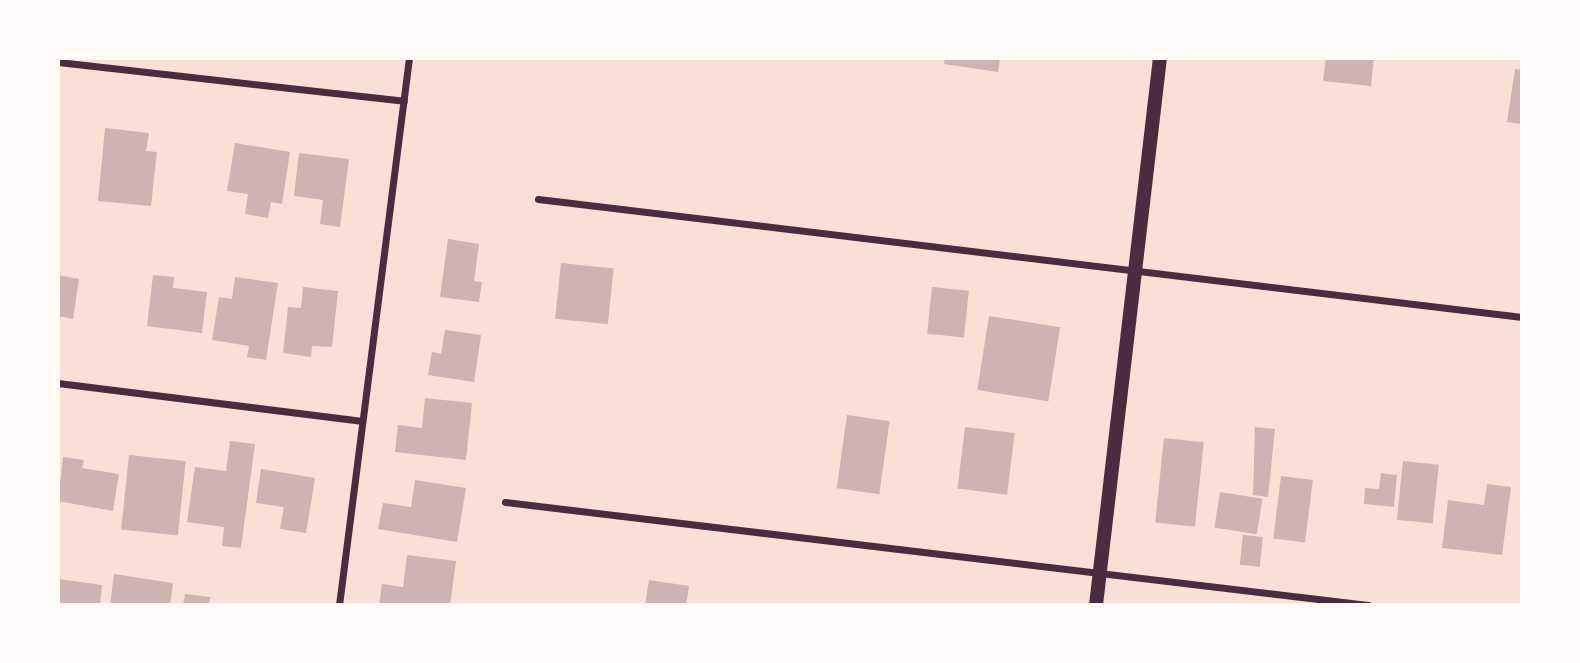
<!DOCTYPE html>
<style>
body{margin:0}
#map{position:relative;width:1580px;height:663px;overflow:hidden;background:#f7e1d7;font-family:Rubik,sans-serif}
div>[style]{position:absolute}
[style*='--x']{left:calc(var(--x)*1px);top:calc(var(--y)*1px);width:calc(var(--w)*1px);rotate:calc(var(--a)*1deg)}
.building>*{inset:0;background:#ccb4b1;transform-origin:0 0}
.minor>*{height:7px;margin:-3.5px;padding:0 3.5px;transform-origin:3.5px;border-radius:3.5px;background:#4a2c40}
.secondary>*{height:14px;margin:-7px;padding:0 7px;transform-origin:7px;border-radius:7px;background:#4a2c40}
span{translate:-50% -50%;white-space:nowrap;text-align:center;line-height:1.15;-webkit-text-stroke:6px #fffaf5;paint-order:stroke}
.frame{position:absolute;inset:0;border:60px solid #fffaf5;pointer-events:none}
</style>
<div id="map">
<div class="building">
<div style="clip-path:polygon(945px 58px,1000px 58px,998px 72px,944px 64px)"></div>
<div style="clip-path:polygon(1326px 58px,1374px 58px,1371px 86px,1323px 81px)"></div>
<div style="clip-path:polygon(1515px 69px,1522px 70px,1522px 124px,1507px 122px)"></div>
<div style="clip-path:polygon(105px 128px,149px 133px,146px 151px,157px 152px,151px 206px,98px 201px)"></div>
<div style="clip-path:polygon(235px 143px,290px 152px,282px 204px,271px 202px,268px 218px,245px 214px,248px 194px,227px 191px)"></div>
<div style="clip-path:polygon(299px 153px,349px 159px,340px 227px,320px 224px,323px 200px,294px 196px)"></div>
<div style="clip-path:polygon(448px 239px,479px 244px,474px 281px,482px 282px,479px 302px,440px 297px)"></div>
<div style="left:561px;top:263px;width:53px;height:56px;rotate:6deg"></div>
<div style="clip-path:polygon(58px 275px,79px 279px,73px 319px,58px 316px)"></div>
<div style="clip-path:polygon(153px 275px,174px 277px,173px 288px,207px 292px,202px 333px,147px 326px)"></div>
<div style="clip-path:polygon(235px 277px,278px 283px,266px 360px,247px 357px,249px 346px,212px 340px,219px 297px,232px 299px)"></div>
<div style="clip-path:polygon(303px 287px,338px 291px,332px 347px,312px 346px,311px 357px,283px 353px,288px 307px,301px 308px)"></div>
<div style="left:932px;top:287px;width:37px;height:47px;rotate:6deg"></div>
<div style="left:989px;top:316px;width:72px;height:75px;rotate:9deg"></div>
<div style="clip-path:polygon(445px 330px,481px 335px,474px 382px,428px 375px,432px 352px,441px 354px)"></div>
<div style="clip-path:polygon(425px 398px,472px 403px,466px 460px,395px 452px,398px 425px,422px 428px)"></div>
<div style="left:847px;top:415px;width:43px;height:74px;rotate:8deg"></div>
<div style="left:965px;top:427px;width:50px;height:62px;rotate:7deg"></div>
<div style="clip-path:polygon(1255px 427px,1275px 429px,1268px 497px,1253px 495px)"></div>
<div style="left:1164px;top:438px;width:40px;height:85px;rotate:6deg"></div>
<div style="clip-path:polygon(230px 441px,255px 444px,241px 548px,222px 546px,224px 527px,187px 522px,195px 467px,226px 471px)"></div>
<div style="left:129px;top:455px;width:57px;height:75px;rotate:6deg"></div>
<div style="clip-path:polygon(63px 457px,84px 460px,82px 468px,119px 474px,113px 511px,58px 501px)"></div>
<div style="left:1403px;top:461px;width:36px;height:59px;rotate:6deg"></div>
<div style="clip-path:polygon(261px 469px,315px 478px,306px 533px,280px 529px,284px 507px,256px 503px)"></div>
<div style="clip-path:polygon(1381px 473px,1397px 475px,1394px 507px,1364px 504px,1365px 488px,1379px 489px)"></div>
<div style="left:1281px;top:476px;width:32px;height:63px;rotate:7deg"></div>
<div style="clip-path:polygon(415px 480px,466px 488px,457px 542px,378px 529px,383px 503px,411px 507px)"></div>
<div style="clip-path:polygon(1487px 484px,1511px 487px,1502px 555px,1442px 548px,1448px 500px,1484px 505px)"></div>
<div style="left:1220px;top:492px;width:43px;height:36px;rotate:9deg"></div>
<div style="left:1243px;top:535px;width:20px;height:30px;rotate:6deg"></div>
<div style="clip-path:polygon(407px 555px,456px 561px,450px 605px,379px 605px,382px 584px,403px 587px)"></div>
<div style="clip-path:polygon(114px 574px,173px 583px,170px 605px,110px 605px)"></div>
<div style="clip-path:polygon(58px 579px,102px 585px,100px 605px,58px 605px)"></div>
<div style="clip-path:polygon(649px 580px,689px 586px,686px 605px,645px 605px)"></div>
<div style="clip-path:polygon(185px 594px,210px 597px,209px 605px,183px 605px)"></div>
</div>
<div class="minor">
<div style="--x:58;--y:62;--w:348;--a:6.4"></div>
<div style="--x:538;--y:199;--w:991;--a:6.84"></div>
<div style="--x:58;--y:383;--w:305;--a:7.1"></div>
<div style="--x:505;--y:502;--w:869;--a:6.81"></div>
<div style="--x:339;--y:605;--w:551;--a:-82.71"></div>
</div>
<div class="secondary">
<div style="--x:1096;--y:605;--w:551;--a:-83.33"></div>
</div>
<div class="frame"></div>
</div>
